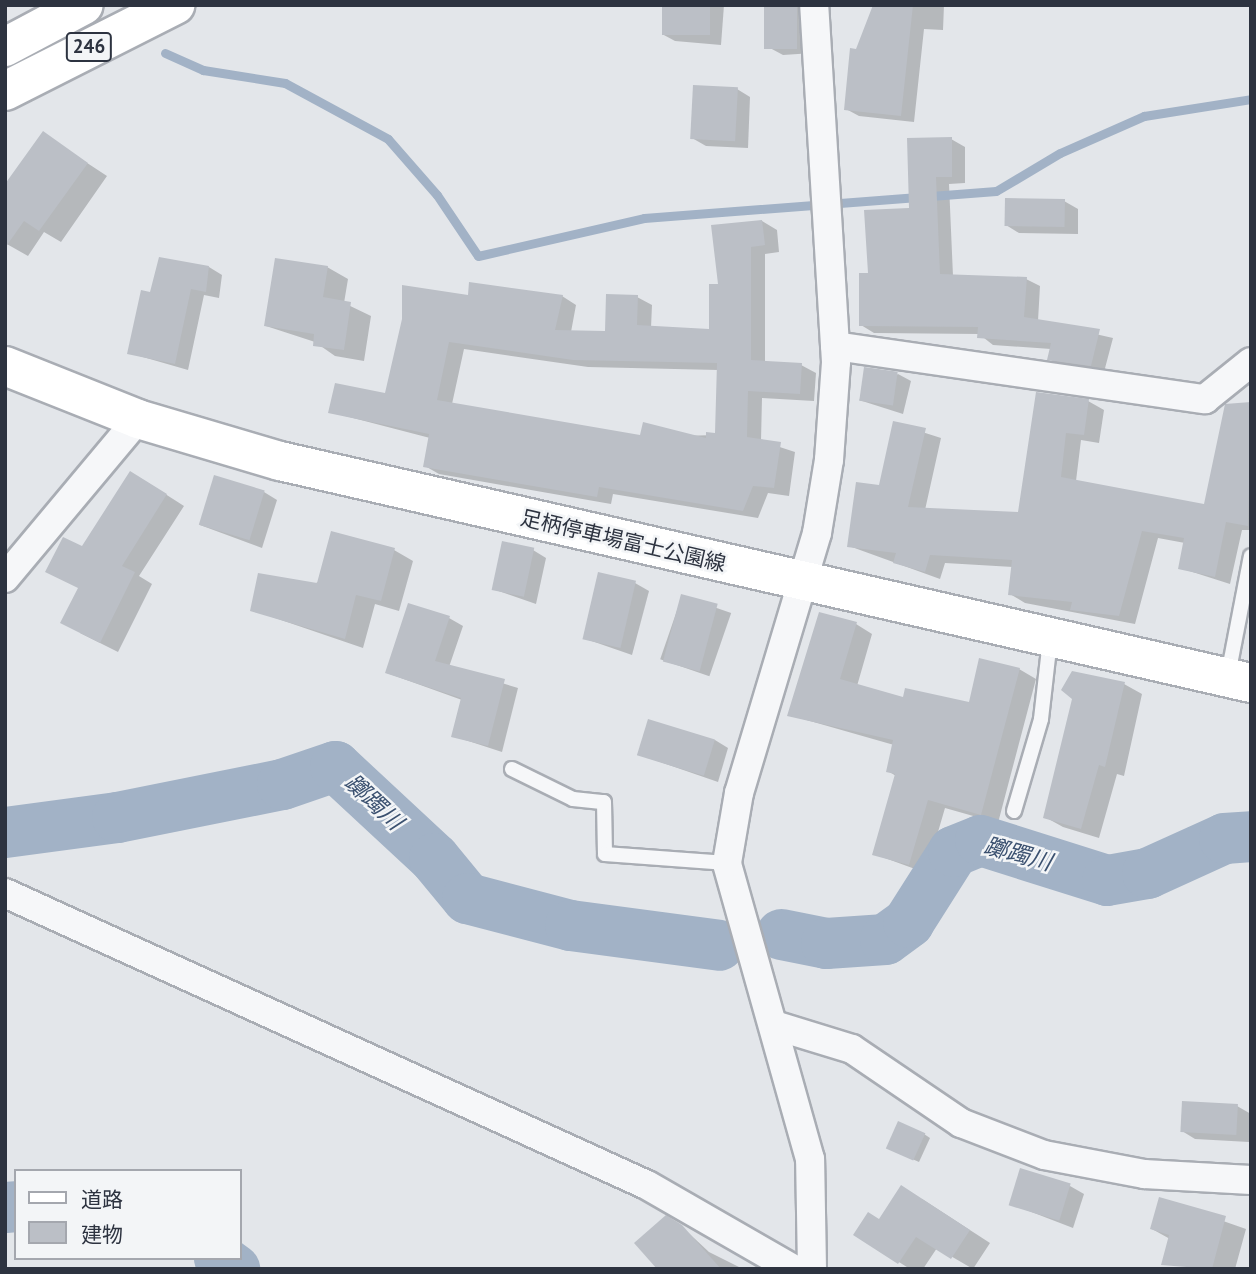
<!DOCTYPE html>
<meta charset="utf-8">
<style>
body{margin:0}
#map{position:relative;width:1256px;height:1274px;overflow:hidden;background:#e3e6ea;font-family:"PT Sans","Noto Sans JP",sans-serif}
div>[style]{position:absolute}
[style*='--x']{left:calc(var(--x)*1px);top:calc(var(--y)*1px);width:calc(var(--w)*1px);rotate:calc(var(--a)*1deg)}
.shadow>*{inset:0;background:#0003;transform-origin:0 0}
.stream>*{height:9px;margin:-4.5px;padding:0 4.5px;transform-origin:4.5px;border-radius:4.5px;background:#a2b2c6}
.river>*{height:51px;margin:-25.5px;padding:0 25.5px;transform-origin:25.5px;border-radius:25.5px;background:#a2b2c6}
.building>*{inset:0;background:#bbbfc6;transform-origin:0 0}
.roads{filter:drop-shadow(2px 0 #a9adb4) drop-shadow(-2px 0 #a9adb4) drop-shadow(0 2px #a9adb4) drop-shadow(0 -2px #a9adb4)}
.lane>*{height:14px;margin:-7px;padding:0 7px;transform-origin:7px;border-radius:7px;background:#f6f7f9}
.street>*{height:28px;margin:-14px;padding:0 14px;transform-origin:14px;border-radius:14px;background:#f6f7f9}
.secondary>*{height:38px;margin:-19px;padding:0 19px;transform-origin:19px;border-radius:19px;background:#fff}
.highway>*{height:38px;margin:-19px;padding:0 19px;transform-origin:19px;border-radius:19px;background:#fff}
span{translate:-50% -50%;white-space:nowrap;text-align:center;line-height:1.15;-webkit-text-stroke:5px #f3f5f7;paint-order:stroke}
.shield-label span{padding:2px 5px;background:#f3f5f7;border:2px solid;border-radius:5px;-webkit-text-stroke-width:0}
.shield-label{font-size:19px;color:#2d3340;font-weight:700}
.street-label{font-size:21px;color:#2d3340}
.water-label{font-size:23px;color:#3b5170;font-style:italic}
.frame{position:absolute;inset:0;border:7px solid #2d3340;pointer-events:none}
.legend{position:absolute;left:14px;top:1169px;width:228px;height:91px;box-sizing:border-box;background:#f3f5f7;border:2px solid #a4a7ae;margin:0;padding:9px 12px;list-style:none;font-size:21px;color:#2d3340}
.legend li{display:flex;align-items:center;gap:14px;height:35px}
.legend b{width:35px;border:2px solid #a4a7ae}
</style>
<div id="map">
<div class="shadow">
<div style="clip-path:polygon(664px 5px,724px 5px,721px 45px,675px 41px,662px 34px)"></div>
<div style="clip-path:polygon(766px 5px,809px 5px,813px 53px,783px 55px,770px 48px)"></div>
<div style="clip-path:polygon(875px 5px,944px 5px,943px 30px,924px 29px,914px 122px,859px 116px,846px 109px)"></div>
<div style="clip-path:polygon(737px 89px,750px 97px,748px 148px,706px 146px,692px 138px)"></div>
<div style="clip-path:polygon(43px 134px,107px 176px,61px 242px,44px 232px,28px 256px,5px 243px)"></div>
<div style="clip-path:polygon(951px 139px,965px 147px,965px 183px,949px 184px,953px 276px,1026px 279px,1040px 286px,1038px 321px,1113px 338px,1104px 372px,1063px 366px,1049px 359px,1051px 349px,993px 345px,979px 334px,874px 333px,861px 325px,870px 274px)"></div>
<div style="clip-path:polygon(1064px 201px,1078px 209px,1078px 234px,1019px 233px,1006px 225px)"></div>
<div style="clip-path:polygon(evenodd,762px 221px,777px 230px,779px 252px,765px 254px,765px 363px,801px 365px,816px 373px,814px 401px,762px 398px,761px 441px,795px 452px,789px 496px,768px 493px,758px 518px,613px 494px,611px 504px,439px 474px,425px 466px,430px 438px,330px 412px,387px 395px,469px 297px,562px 296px,576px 305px,571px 332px,606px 333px,637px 297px,652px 305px,651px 328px,711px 331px,720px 286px,762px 221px,464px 349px,588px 367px,718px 370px,717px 435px,641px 437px,452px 404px,464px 349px)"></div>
<div style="clip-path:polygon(209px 267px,222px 275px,219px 298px,204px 295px,188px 370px,129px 353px,151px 294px)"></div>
<div style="clip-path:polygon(327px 267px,348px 279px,344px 303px,371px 316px,364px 361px,335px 356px,315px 342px,266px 326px)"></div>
<div style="clip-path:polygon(898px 374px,911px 381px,903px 414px,859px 400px)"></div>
<div style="clip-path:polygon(1037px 394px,1088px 401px,1104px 410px,1099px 443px,1081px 440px,1076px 481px,1205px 506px,1227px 405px,1251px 404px,1251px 530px,1242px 530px,1230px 584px,1180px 568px,1185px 543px,1158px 538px,1135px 624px,1025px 603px,1010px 594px,1013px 567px,945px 563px,940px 579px,849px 546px,881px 487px,894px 423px,941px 438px,925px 510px,1020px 514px)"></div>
<div style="clip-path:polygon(148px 483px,184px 506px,139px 576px,152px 584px,118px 652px,80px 633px,83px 549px)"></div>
<div style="clip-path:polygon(264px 492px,277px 500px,262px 548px,200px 525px)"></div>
<div style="clip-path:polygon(394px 550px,413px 561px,399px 611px,375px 604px,363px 648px,252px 610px)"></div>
<div style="clip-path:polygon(533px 550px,546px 558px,536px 604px,493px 589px)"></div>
<div style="clip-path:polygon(635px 583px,649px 591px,632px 655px,583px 638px)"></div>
<div style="left:682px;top:596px;width:52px;height:67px;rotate:19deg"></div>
<div style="clip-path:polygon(449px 618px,463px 626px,449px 667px,518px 688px,502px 752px,453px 736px,462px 700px,387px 673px)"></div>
<div style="clip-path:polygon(856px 624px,872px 634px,857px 686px,904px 699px,970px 704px,1019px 669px,1036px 679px,998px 823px,945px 808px,926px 873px,874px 854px,896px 776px,888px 771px,894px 745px,789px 715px)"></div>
<div style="clip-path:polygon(1124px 684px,1142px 694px,1124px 776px,1117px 774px,1099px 838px,1063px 827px,1045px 817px)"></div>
<div style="clip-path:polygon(715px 740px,728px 748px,718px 782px,640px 755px)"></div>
<div style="clip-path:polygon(1237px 1106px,1251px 1114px,1249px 1142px,1195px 1139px,1182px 1131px)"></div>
<div style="clip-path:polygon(924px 1134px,930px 1138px,919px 1162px,894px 1151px)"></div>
<div style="clip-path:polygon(1070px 1186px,1084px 1194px,1073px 1228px,1011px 1204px)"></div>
<div style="clip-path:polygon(922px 1199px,990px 1243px,973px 1269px,937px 1248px,923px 1269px,910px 1269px,856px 1235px)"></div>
<div style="clip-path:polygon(1160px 1199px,1246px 1229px,1235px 1269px,1163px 1264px,1170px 1239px,1152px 1229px)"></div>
<div style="clip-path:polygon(680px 1225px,709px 1252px,743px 1269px,659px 1269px)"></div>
</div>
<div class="stream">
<div style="--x:165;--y:53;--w:42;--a:24.1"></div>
<div style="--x:203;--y:70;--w:83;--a:9"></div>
<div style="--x:285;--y:83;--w:117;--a:28.5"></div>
<div style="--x:388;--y:139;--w:74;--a:48.8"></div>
<div style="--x:437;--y:195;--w:73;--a:56.1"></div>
<div style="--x:478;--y:256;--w:170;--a:-12.9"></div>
<div style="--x:644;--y:218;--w:353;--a:-4.4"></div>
<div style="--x:996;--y:191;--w:74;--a:-30.7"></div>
<div style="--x:1060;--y:153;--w:92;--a:-23.8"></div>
<div style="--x:1144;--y:116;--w:108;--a:-9"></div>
</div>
<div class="river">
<div style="--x:5;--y:832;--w:113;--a:-7.6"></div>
<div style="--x:117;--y:817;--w:168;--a:-11.3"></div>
<div style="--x:282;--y:784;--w:56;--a:-18.8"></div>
<div style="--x:335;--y:766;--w:135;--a:42.9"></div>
<div style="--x:434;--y:858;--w:52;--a:50.5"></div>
<div style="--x:467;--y:898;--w:106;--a:14.7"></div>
<div style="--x:570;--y:925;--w:150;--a:7.6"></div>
<div style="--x:781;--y:934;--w:46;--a:11.3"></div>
<div style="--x:826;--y:943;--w:59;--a:-3.9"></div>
<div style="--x:885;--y:939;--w:29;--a:-36"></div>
<div style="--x:908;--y:922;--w:84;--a:-57.6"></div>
<div style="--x:953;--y:851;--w:29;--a:-22"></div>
<div style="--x:980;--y:840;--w:133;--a:17.5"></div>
<div style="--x:1107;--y:880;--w:41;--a:-9.9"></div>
<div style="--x:1147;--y:873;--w:85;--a:-24.4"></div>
<div style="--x:1224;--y:838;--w:27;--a:-4"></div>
<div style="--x:5;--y:1207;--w:11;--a:-5"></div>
<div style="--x:219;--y:1258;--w:19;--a:36"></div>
</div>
<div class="building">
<div style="left:662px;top:5px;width:48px;height:30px"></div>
<div style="left:764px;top:5px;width:33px;height:44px"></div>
<div style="clip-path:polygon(873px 5px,913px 5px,901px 116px,844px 110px,850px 48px,856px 49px)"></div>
<div style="left:693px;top:85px;width:45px;height:54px;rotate:3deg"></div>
<div style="clip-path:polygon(43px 131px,88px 163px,39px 231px,24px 221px,5px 248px,5px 184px)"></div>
<div style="clip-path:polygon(952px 137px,952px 177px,936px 177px,940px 274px,1027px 277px,1024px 317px,1100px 329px,1091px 366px,1047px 360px,1051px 343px,977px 338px,978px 327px,859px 326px,859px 273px,868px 273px,864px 210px,909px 208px,907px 138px)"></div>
<div style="left:1005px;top:198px;width:60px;height:28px;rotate:1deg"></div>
<div style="clip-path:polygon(evenodd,762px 220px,765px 245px,751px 247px,751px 360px,802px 363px,800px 394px,748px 391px,747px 437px,781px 442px,774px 488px,753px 486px,743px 511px,599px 487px,597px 497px,423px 467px,429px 434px,328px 413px,335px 383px,385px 393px,402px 319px,402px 285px,468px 295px,469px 282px,563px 295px,555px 330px,605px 331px,606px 294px,638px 295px,637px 325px,709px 329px,709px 284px,718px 284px,711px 225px,762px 220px,449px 342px,573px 360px,717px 363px,715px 433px,706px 432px,706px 438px,643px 422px,640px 435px,437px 400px,449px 342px)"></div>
<div style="clip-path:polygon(159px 257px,209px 266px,206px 292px,191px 289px,175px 364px,127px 354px,141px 290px,150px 292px)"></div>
<div style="clip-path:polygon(275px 258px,328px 266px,323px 297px,351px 302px,344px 350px,313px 346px,314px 334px,264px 326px)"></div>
<div style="left:864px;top:367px;width:34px;height:34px;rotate:8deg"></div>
<div style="clip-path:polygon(1036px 392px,1089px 399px,1084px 435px,1066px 433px,1061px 477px,1204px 504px,1225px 404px,1251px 402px,1248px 526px,1226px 522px,1215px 577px,1178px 569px,1184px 538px,1142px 531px,1119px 616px,1070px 610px,1072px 602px,1008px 595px,1012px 560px,930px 555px,925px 572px,893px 563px,896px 553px,847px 547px,856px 482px,879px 485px,893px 421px,926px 428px,908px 507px,1018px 512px)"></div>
<div style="clip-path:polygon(130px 471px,167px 494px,122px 566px,135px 572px,100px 643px,60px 623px,78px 588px,45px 572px,63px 537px,82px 546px)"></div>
<div style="left:214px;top:475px;width:53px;height:52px;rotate:17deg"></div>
<div style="clip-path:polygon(331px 531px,395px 548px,381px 601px,356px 595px,345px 639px,250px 611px,258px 573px,317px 583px)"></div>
<div style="left:502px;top:541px;width:33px;height:50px;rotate:12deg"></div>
<div style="left:598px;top:572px;width:39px;height:69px;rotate:13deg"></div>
<div style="left:681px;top:594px;width:38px;height:70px;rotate:15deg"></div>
<div style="clip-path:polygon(408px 603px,450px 616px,435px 661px,505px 679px,488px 746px,451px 737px,461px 698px,385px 673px)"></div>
<div style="clip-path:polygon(819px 612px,857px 622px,840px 679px,903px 697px,905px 688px,969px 702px,979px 658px,1020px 668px,981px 815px,928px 800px,909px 865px,872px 855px,895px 774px,886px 772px,893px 740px,787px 716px)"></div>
<div style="clip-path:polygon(1072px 671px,1125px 682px,1105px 767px,1099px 765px,1081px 829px,1043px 818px,1072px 699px,1061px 690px)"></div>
<div style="left:648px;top:719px;width:70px;height:38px;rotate:17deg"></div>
<div style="left:1182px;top:1101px;width:56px;height:31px;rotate:3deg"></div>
<div style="left:898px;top:1121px;width:30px;height:30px;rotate:24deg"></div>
<div style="left:1020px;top:1168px;width:53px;height:39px;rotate:17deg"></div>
<div style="clip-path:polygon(901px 1185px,970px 1230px,951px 1259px,916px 1237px,898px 1264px,853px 1235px,868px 1212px,879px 1219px)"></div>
<div style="clip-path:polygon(1159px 1197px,1226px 1216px,1212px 1269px,1161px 1265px,1169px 1235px,1150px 1229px)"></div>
<div style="clip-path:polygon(666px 1215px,682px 1225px,721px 1269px,657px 1269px,634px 1243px)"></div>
</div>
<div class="roads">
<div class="lane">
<div style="--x:1228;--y:675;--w:121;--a:-79.1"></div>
<div style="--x:512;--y:769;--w:68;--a:26.2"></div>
<div style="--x:573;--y:799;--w:31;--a:6"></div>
<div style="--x:604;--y:802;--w:52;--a:88.9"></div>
<div style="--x:605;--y:854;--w:122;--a:4.2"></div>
<div style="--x:1014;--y:811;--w:96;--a:-73.6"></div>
<div style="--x:1041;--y:719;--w:80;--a:-83.5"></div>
</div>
<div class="street">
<div style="--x:835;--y:346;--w:374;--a:8.2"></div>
<div style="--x:1205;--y:399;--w:59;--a:-38.8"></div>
<div style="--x:5;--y:578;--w:207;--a:-50.1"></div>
<div style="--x:5;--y:893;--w:705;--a:24.46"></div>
<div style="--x:647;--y:1185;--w:168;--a:29.9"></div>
<div style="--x:777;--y:1026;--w:78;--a:17"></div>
<div style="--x:852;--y:1049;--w:132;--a:34.2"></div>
<div style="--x:961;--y:1123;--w:89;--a:21.1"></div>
<div style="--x:1044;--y:1155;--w:102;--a:10.8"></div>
<div style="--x:1144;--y:1174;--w:107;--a:3.2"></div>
<div style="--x:812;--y:1269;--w:110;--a:-91"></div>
<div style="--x:810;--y:1159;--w:307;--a:-105.7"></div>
<div style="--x:727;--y:863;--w:71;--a:-80.3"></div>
<div style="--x:739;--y:793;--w:271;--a:-73.3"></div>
<div style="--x:817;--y:533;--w:74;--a:-80.7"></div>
<div style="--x:829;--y:460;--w:98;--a:-85.9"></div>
<div style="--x:836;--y:362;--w:358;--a:-93.5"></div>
</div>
<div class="secondary">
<div style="--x:5;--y:366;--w:143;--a:21.7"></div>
<div style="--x:138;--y:419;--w:148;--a:16.5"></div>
<div style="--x:280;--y:461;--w:996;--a:12.88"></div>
</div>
<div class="highway">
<div style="--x:5;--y:47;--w:89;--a:-28"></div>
<div style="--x:5;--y:91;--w:191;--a:-26.8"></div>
</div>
</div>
<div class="shield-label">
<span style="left:89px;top:47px">246</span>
</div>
<div class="street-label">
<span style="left:623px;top:541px;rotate:13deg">足柄停車場富士公園線</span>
</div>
<div class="water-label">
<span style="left:374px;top:802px;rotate:43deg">躑躅川</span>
<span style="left:1018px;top:854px;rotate:15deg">躑躅川</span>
</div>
<div class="frame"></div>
<ul class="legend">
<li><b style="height:9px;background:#fff"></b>道路</li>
<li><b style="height:19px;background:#bbbfc6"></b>建物</li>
</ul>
</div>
